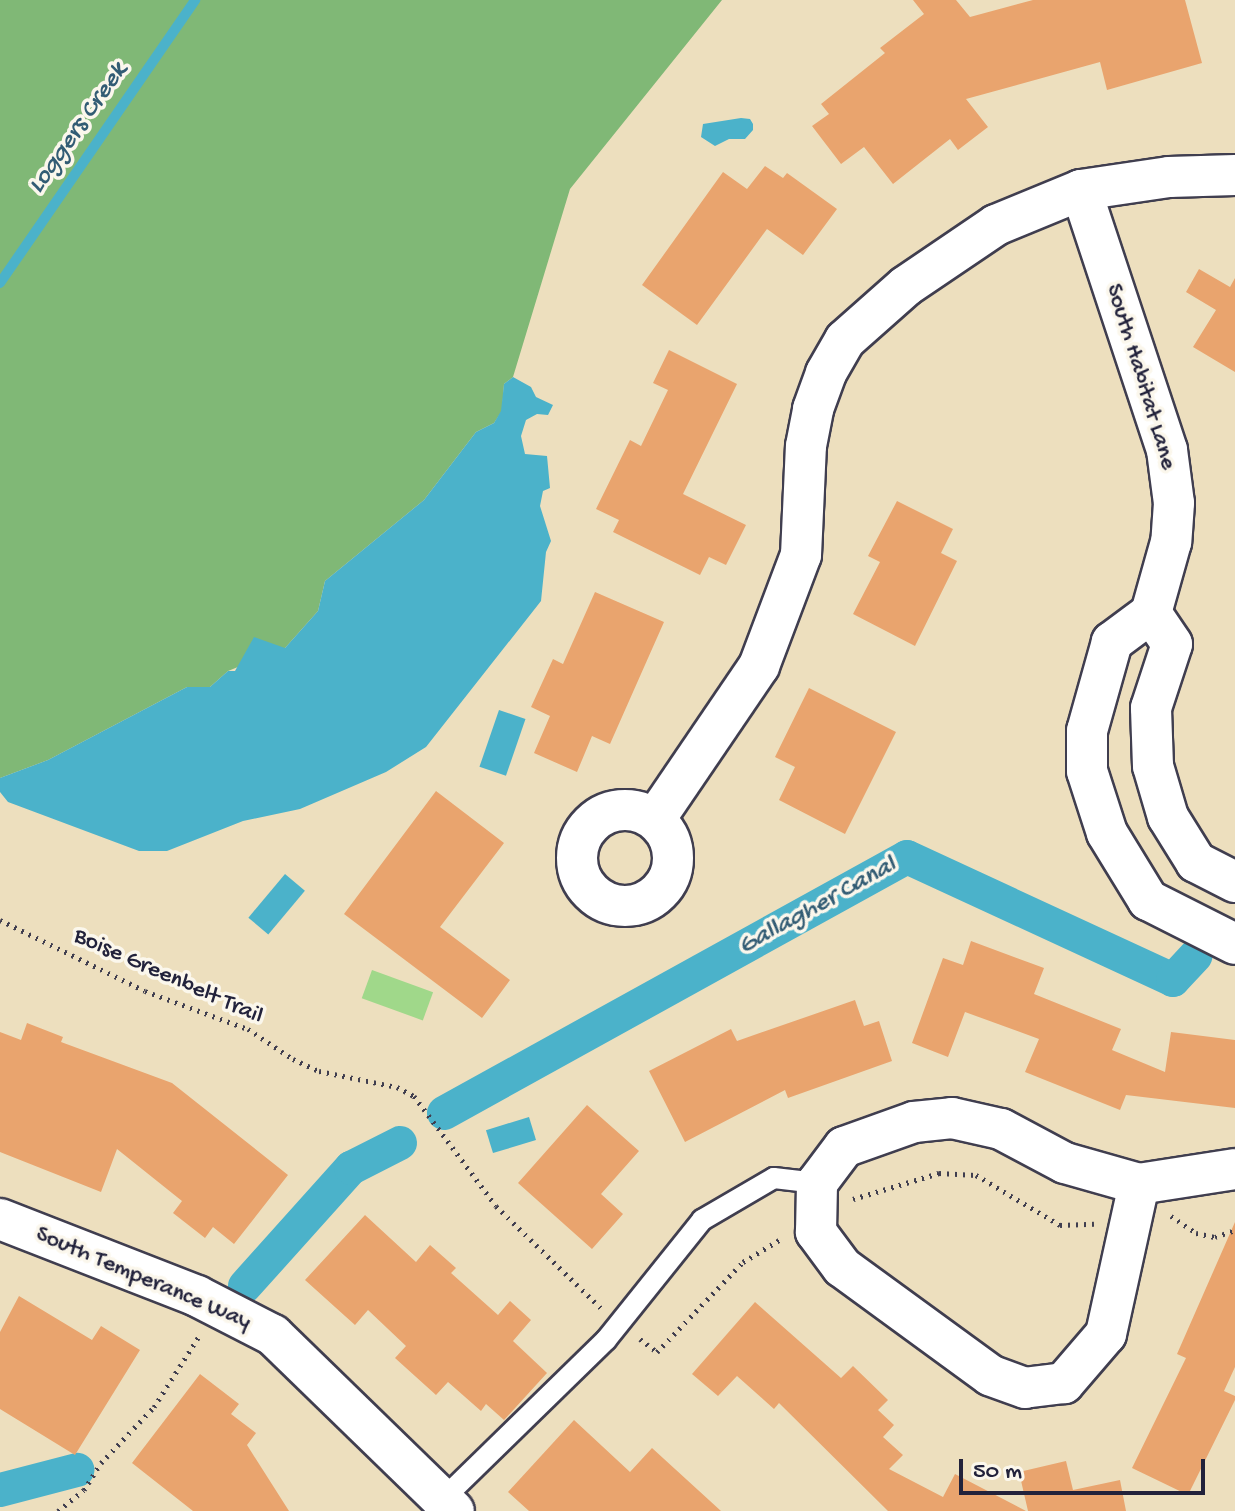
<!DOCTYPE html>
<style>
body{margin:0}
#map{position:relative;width:1235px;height:1511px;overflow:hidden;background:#eddfbe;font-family:"Gochi Hand",sans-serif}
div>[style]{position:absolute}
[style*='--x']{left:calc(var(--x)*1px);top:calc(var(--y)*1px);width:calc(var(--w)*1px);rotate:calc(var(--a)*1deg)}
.green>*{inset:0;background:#a0d88a;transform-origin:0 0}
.forest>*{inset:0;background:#80b876}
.water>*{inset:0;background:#4bb2ca;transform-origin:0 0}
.stream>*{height:10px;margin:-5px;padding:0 5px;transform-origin:5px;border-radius:5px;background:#4bb2ca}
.canal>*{height:34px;margin:-17px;padding:0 17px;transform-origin:17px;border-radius:17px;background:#4bb2ca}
.building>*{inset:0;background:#e9a46e}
.path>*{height:5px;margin-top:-2.5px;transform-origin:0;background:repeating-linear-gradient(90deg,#403e4f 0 2px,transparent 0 8px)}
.roads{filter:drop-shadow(2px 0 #403e4f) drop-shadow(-2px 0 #403e4f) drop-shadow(0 2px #403e4f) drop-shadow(0 -2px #403e4f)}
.service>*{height:20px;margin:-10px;padding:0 10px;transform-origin:10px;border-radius:10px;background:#fff}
.minor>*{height:40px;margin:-20px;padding:0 20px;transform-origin:20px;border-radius:20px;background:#fff}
.minor>.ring{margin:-20px;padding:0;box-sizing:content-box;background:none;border:40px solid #fff;border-radius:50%}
span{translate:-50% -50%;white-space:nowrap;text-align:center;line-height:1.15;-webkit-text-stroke:7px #fbf7ec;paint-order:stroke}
.street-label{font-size:24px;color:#22223b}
.water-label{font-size:26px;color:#325c74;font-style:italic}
.scale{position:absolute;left:959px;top:1459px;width:246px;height:36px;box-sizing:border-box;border:4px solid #22223b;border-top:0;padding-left:10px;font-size:24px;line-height:28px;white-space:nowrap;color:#22223b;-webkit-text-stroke:6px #fbf7ec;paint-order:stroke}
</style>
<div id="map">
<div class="green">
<div style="left:372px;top:970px;width:65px;height:30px;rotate:20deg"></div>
</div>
<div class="forest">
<div style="clip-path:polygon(0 0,722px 0,570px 189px,513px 377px,504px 384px,502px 411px,494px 423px,476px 432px,424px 500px,325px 581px,318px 611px,285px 648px,228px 671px,210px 687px,187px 687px,48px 760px,0 778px)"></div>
</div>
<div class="water">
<div style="clip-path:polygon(741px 118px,750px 119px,753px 124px,753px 130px,745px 139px,729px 139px,715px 146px,701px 137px,703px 124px)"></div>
<div style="clip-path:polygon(513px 377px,531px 387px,536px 397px,553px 405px,548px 415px,537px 414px,526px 420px,521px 436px,525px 454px,547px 456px,550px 488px,543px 491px,540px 506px,551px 541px,546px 552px,541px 601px,426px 747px,386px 772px,300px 809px,243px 821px,167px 851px,139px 851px,8px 802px,0 792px,0 778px,48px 760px,187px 687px,210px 687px,228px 671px,235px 671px,254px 637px,285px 648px,318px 611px,325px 581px,424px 500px,476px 432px,494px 423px,501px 411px,504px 384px)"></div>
<div style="left:499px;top:710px;width:28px;height:60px;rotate:19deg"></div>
<div style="left:285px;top:874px;width:26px;height:57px;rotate:40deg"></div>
<div style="left:529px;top:1117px;width:24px;height:45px;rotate:73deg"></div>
</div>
<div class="stream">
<div style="--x:0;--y:283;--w:344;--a:-55.4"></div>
</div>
<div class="canal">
<div style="--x:444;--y:1113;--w:529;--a:-28.94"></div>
<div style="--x:907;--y:857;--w:293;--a:24.8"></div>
<div style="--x:1173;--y:980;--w:33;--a:-47"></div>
<div style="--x:245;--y:1286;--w:159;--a:-48.1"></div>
<div style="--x:351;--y:1168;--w:55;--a:-27"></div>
<div style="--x:0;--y:1490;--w:80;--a:-14.6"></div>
</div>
<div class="building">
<div style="clip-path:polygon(913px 0,956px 0,970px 17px,1033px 0,1185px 0,1202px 63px,1107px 90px,1100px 62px,966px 99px,988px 127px,958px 150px,950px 139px,893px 184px,864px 147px,841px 164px,812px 126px,829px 114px,821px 104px,885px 53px,880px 48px,924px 14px)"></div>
<div style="clip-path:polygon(765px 166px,783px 178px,787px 173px,837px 209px,803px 255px,767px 229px,697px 325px,642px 285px,723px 172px,747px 189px)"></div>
<div style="clip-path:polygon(1199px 269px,1230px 287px,1235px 278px,1235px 372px,1193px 347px,1216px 310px,1186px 292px)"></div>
<div style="clip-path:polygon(669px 350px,737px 384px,683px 494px,746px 525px,726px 565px,709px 557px,700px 575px,613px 532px,619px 520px,596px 509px,630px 440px,641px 446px,668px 390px,653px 383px)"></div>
<div style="clip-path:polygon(897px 501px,953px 529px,941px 553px,957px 561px,915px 646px,853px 614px,880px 562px,868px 556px)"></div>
<div style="clip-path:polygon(595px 592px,664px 622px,610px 744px,592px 736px,577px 772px,534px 753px,550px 716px,531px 707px,553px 659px,563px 664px)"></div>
<div style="clip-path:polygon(809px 688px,896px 732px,845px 834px,779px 800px,795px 767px,775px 757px)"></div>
<div style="clip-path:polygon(436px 791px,504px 843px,440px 927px,510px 980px,482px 1018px,344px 914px)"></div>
<div style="clip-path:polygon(971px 941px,1044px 968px,1034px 994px,1121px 1029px,1112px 1050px,1165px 1072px,1171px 1032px,1235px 1040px,1235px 1108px,1126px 1095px,1120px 1110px,1025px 1072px,1039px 1039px,965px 1012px,948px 1057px,912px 1043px,943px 958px,963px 965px)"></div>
<div style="clip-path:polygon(855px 1000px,864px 1026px,879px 1021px,892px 1061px,788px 1098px,785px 1090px,685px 1142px,649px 1071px,731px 1029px,737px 1041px)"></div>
<div style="clip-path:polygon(27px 1023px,63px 1037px,61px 1042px,172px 1083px,288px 1175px,234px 1244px,213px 1227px,205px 1238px,173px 1213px,182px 1201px,117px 1149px,101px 1192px,0 1152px,0 1032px,21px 1040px)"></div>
<div style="clip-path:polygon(587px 1105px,639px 1151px,601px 1194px,623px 1214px,592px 1249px,518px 1183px)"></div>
<div style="clip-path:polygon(365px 1215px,416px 1262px,430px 1245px,456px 1268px,451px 1273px,498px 1315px,510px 1301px,531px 1320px,513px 1341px,547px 1373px,504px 1420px,486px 1404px,481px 1411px,448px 1382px,436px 1395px,395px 1358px,406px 1346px,368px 1310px,355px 1325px,305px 1280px)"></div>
<div style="clip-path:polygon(1235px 1222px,1235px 1367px,1224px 1391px,1235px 1396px,1235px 1400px,1188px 1495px,1132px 1468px,1186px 1358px,1177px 1354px)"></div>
<div style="clip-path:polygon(19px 1296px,92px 1340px,101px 1326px,140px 1350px,75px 1455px,0 1409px,0 1332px)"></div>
<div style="clip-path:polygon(755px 1302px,841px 1378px,853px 1366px,888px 1400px,878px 1410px,894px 1425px,883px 1437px,903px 1455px,889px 1469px,943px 1497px,955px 1474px,1026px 1511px,888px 1511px,779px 1403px,774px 1409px,737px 1376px,718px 1396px,692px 1374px)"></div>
<div style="clip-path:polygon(200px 1374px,239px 1404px,231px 1414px,256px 1433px,247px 1445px,289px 1511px,193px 1511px,132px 1463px)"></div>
<div style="clip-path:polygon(574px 1420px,630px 1472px,652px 1448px,721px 1511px,529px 1511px,508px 1492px)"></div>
<div style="clip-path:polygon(1066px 1461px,1073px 1490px,1120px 1480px,1126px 1511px,1028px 1511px,1019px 1472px)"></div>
</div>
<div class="path">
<div style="--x:0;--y:920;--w:161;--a:26.1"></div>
<div style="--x:145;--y:991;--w:110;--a:20.3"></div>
<div style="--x:248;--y:1029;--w:54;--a:33.7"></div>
<div style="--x:293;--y:1059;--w:29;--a:25"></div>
<div style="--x:319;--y:1071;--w:80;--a:11.6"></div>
<div style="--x:397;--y:1087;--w:19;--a:28"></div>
<div style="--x:414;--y:1096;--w:137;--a:53.3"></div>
<div style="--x:496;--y:1206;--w:146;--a:44.2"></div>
<div style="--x:853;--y:1199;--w:90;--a:-16.8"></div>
<div style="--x:939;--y:1173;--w:37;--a:3"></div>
<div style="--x:976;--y:1175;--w:98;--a:30.8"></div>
<div style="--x:1060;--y:1225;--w:34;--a:-2"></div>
<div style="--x:1171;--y:1216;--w:30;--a:34"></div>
<div style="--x:1196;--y:1233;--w:19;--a:12"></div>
<div style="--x:1215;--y:1237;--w:21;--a:-19"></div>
<div style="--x:640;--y:1339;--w:21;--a:37"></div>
<div style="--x:657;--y:1352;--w:124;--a:-46.3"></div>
<div style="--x:743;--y:1262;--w:44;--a:-31.2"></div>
<div style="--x:58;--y:1511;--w:33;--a:-39"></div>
<div style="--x:84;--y:1490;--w:32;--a:-58"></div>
<div style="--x:101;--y:1463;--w:77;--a:-46.6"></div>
<div style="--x:154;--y:1407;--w:84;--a:-57.6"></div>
</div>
<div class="roads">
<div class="service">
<div style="--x:443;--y:1499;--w:228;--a:-44.3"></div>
<div style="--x:606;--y:1340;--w:154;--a:-51.3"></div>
<div style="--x:702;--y:1220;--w:83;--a:-30.3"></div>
<div style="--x:774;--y:1178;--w:43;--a:6.6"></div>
</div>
<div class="minor">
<div style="--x:1081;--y:190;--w:274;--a:71.7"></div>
<div style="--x:1167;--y:450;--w:53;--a:82.5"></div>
<div style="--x:1174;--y:503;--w:39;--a:94"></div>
<div style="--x:1171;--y:542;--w:74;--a:105.7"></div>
<div class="ring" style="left:577px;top:810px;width:56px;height:56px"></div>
<div style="--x:655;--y:819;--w:185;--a:-55.8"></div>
<div style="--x:759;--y:666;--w:119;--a:-69.3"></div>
<div style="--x:801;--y:555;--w:109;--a:-87.4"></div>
<div style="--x:806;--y:446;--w:38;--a:-79"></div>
<div style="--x:813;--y:409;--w:38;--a:-70"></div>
<div style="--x:826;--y:373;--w:38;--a:-60"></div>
<div style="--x:845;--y:340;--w:81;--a:-41.5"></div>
<div style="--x:906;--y:286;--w:109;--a:-34.1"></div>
<div style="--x:996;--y:225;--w:92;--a:-22.4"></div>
<div style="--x:1081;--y:190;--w:89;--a:-8.4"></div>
<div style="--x:1169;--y:177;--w:66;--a:-1.7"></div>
<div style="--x:1235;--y:882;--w:44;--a:-152.9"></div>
<div style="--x:1196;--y:862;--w:53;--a:-121.9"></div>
<div style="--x:1168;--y:817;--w:53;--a:-106.4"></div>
<div style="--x:1153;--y:766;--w:58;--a:-92"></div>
<div style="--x:1151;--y:708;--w:67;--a:-71.8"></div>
<div style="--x:1172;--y:644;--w:37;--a:-124"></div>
<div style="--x:1151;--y:613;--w:49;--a:143.4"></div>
<div style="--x:1112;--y:642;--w:92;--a:105.7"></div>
<div style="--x:1087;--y:731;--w:40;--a:90"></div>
<div style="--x:1087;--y:771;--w:65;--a:72.1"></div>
<div style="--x:1107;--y:833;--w:79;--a:58.5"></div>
<div style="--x:1148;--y:900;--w:97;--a:26.8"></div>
<div style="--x:1139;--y:1184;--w:154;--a:102.4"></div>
<div style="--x:1106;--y:1334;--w:65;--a:130.6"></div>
<div style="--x:1064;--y:1383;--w:39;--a:173"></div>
<div style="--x:1025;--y:1388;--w:37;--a:-160"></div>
<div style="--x:990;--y:1375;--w:183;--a:-143.9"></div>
<div style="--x:842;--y:1267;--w:44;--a:-126.6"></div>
<div style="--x:816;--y:1232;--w:49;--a:-88.8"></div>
<div style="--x:817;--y:1183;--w:45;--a:-53.1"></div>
<div style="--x:844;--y:1147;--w:74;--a:-19.7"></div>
<div style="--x:914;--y:1122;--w:38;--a:-6"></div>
<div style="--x:952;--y:1118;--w:50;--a:12.7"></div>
<div style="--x:1001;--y:1129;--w:72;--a:28"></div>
<div style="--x:1065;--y:1163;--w:77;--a:15.8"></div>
<div style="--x:1139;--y:1184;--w:97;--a:-8.9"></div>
<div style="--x:0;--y:1219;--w:212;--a:21.3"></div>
<div style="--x:197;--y:1296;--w:85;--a:27.2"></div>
<div style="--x:273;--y:1335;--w:252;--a:44.2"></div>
</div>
</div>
<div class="street-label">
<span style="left:1140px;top:377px;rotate:73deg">South Habitat Lane</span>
<span style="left:168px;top:977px;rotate:24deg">Boise Greenbelt Trail</span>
<span style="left:143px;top:1279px;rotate:23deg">South Temperance Way</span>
</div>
<div class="water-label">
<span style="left:79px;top:129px;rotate:-55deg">Loggers Creek</span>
<span style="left:818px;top:907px;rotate:-29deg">Gallagher Canal</span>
</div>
<div class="scale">50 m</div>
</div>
